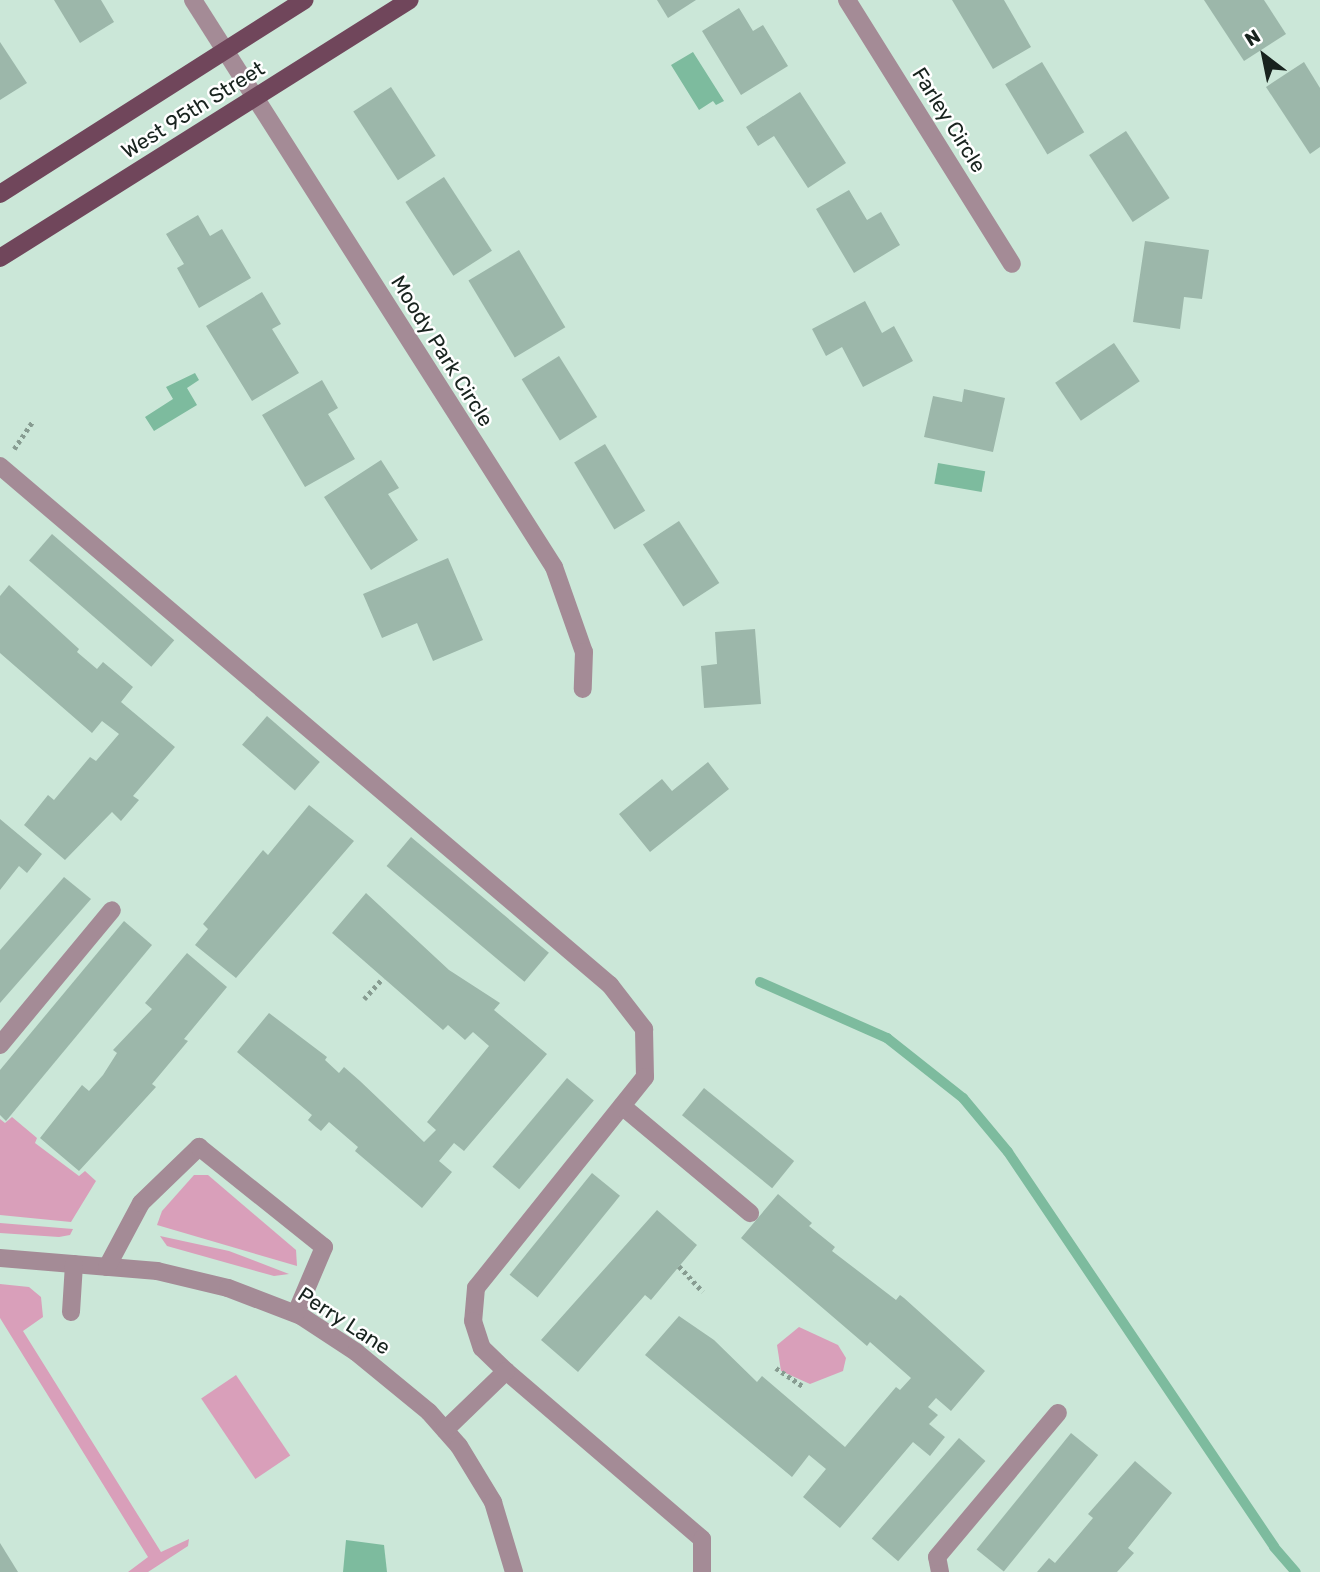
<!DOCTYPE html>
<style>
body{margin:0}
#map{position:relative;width:1320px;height:1572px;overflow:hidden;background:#cbe7d8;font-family:Rubik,sans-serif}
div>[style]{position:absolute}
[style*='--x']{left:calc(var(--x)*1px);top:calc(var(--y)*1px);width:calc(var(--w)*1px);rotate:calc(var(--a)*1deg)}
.green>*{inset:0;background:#d99fba;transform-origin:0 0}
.water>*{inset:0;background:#7dbb9e;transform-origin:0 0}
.stream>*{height:10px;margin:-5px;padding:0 5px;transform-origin:5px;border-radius:5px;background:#7dbb9e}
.building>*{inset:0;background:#9cb7aa;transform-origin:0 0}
.path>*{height:4.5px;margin-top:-2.25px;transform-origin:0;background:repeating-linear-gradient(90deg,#879c91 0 3.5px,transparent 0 7px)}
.minor>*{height:18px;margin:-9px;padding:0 9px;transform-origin:9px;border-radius:9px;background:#a48b96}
.major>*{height:18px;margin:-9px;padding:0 9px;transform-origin:9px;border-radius:9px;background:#70465b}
span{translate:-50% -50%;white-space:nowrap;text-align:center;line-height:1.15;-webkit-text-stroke:5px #fff;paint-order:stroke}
.street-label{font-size:21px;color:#18231e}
.north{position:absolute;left:1229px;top:21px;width:70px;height:70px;-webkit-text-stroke:5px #fff;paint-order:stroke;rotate:328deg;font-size:19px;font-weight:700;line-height:28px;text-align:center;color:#18231e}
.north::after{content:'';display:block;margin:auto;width:24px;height:32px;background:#18231e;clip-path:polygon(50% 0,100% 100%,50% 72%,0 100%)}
</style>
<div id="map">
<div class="green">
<div style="clip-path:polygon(12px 1117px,37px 1138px,35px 1143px,79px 1176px,85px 1171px,96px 1181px,71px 1222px,0 1215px,0 1119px,5px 1123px)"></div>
<div style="clip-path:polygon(194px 1175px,208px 1175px,296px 1250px,297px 1266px,157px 1225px,162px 1211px)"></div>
<div style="clip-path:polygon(0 1223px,73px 1229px,70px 1235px,59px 1237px,0 1233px)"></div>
<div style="clip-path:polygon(160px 1236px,229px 1251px,289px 1274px,274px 1276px,167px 1246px)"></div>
<div style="clip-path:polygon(0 1284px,29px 1287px,41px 1297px,43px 1317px,23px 1331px,161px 1552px,189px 1539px,188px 1546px,148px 1572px,128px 1572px,148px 1557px,0 1318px)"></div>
<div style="clip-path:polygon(799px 1327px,838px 1345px,846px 1358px,843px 1371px,810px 1384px,781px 1371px,777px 1345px)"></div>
<div style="left:236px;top:1375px;width:97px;height:42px;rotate:56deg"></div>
</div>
<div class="water">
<div style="clip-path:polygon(693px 52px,724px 101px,716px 105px,713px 101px,699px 110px,671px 65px)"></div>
<div style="clip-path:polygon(195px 373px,199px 380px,187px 388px,197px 405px,154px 431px,145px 417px,173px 399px,166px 387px)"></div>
<div style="left:938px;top:463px;width:48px;height:21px;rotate:10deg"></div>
<div style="clip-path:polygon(346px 1540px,384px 1545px,387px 1572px,343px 1572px)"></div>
</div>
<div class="stream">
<div style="--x:760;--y:982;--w:139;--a:23.8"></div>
<div style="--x:887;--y:1038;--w:97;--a:38.3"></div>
<div style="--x:963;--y:1098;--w:70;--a:50.2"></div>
<div style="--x:1008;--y:1152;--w:476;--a:56"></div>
<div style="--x:1274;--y:1547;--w:33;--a:49"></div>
</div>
<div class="building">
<div style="clip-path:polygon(54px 0,101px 0,114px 22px,80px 43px)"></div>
<div style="clip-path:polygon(657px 0,696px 0,668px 18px)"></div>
<div style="clip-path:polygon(952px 0,1004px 0,1031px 47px,993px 69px)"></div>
<div style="clip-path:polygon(1204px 0,1264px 0,1286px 34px,1244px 61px)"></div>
<div style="clip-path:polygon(739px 8px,753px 31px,763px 25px,788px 66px,741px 95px,702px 31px)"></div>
<div style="clip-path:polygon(0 42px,27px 83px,0 100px)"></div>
<div style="left:1042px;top:62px;width:82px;height:43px;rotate:59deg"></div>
<div style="clip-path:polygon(1304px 62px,1320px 88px,1320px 147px,1310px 154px,1266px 87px)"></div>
<div style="left:391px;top:87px;width:82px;height:45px;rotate:57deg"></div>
<div style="clip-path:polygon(800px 92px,846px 163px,808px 188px,774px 136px,758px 146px,746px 127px)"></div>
<div style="left:1126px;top:131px;width:80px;height:44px;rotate:57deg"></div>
<div style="left:444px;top:177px;width:88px;height:46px;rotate:57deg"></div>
<div style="clip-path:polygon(849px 190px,867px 220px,881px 212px,900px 245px,854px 273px,816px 209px)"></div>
<div style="clip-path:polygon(198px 215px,210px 236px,222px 229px,251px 278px,199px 308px,177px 268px,184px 264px,166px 234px)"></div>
<div style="clip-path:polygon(1145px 241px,1209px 250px,1202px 299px,1184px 297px,1180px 329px,1133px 322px)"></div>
<div style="left:519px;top:250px;width:90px;height:59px;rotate:59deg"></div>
<div style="clip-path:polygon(262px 292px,281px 324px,272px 329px,299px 373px,252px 401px,206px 326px)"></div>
<div style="clip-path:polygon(865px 301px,882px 333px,894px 326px,913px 361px,863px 387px,842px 347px,826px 356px,812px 329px)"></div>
<div style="left:1114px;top:343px;width:46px;height:71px;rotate:56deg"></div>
<div style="left:559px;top:356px;width:72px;height:44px;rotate:58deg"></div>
<div style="clip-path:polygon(322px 380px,338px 408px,328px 414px,355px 459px,305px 487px,262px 415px)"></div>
<div style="clip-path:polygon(964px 389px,1005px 398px,993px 452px,924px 437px,933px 396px,962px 402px)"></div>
<div style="left:605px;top:444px;width:78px;height:36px;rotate:59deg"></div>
<div style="clip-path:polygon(381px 460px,399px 488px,388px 494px,418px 540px,371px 570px,324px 497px)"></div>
<div style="left:679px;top:521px;width:74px;height:43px;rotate:57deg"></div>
<div style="left:52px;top:534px;width:162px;height:35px;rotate:41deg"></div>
<div style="clip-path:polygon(448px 558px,483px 640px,433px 661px,417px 623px,382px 638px,363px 594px)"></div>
<div style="clip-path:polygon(9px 585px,79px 649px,77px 652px,97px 669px,103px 662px,133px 687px,121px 702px,175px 747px,133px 796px,139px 800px,121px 821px,112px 812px,65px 860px,24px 825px,48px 795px,54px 800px,90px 757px,96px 761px,119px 734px,102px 721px,92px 733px,0 653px,0 596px)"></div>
<div style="clip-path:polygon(755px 629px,761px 704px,704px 708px,701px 666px,717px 664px,715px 632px)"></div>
<div style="left:267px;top:716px;width:70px;height:38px;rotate:41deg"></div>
<div style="clip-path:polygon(708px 762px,729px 789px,650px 852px,619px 814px,662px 779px,672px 791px)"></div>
<div style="clip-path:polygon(309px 805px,354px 841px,236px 978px,195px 945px,208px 929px,203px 924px,263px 850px,268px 855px)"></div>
<div style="clip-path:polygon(0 819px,42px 854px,27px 873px,19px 866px,0 890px)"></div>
<div style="left:411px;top:837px;width:180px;height:38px;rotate:40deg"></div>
<div style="clip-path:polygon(64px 877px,91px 899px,0 1003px,0 950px)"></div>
<div style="clip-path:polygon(366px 893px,449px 970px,500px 1003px,494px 1010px,547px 1054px,464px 1151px,454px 1143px,439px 1161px,452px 1172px,422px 1208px,355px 1151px,358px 1147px,329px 1122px,321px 1131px,316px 1127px,308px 1120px,312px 1115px,237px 1052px,269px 1013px,327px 1057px,325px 1060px,339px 1073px,344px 1067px,360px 1081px,424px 1142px,436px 1130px,427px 1122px,489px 1046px,473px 1032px,465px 1040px,448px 1025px,443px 1030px,332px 933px)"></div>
<div style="clip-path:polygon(124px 921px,152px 945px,6px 1121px,0 1115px,0 1070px)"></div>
<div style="clip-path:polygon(187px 953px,227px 987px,184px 1039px,188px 1041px,152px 1084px,156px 1087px,79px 1171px,40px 1138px,82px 1085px,89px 1091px,103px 1075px,117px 1053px,113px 1050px,152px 1009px,145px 1003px)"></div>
<div style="left:567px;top:1078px;width:35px;height:116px;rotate:40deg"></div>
<div style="left:704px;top:1088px;width:116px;height:35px;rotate:39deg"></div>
<div style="left:592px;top:1173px;width:36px;height:131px;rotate:39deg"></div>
<div style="clip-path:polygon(778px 1194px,812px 1223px,809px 1226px,835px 1247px,832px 1251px,896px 1300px,900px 1295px,904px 1298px,985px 1371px,951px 1411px,936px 1398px,928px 1407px,938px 1415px,929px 1424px,945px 1437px,930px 1456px,913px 1442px,840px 1528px,803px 1497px,826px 1469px,809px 1455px,792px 1477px,645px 1355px,679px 1316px,714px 1340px,757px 1382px,762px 1376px,845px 1447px,896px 1387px,900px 1390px,911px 1378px,870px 1342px,867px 1346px,741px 1238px)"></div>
<div style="clip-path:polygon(657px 1210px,697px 1245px,651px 1300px,645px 1295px,578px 1372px,541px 1340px)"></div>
<div style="left:1071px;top:1433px;width:35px;height:150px;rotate:39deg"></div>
<div style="left:959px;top:1438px;width:35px;height:133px;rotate:41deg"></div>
<div style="clip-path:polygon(1135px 1461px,1172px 1493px,1128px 1548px,1134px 1553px,1117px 1572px,1037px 1572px,1049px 1558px,1055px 1563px,1093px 1518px,1088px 1514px)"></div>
<div style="clip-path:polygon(0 1543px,18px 1572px,0 1572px)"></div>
</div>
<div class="path">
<div style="--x:14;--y:449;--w:34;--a:-56"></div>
<div style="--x:364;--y:999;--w:28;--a:-48"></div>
<div style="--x:679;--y:1266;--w:35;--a:47"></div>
<div style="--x:776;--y:1368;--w:32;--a:34"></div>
</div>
<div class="minor">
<div style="--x:193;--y:0;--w:672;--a:57.52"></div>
<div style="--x:554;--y:567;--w:90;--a:70.6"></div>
<div style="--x:584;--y:652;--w:37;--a:92"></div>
<div style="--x:847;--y:0;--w:311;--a:58"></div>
<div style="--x:0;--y:466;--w:801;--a:40.39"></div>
<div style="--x:610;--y:985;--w:56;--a:52.3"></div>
<div style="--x:644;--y:1029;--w:48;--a:88.8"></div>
<div style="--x:645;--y:1077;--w:270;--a:128.7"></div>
<div style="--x:476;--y:1288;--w:33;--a:95"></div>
<div style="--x:473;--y:1321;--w:28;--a:72"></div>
<div style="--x:482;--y:1348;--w:33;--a:44"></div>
<div style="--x:506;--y:1371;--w:258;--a:40.6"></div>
<div style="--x:702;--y:1539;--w:33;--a:90"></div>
<div style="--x:0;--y:1045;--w:175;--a:-50.3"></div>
<div style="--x:622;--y:1106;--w:167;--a:39.9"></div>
<div style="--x:0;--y:1258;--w:158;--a:4.7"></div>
<div style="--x:157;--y:1271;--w:73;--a:13.5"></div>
<div style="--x:228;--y:1288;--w:78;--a:21"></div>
<div style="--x:301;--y:1316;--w:66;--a:33.2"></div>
<div style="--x:356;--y:1352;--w:94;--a:39.4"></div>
<div style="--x:429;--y:1412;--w:45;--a:48.6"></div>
<div style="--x:459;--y:1446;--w:66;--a:58.7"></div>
<div style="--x:493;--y:1502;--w:73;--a:73.3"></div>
<div style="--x:107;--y:1267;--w:72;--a:-62"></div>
<div style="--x:141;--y:1203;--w:81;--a:-44"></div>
<div style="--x:199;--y:1147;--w:160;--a:38.7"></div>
<div style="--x:324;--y:1247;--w:72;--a:113"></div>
<div style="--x:71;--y:1312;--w:48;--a:-86.4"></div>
<div style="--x:445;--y:1430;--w:85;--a:-44"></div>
<div style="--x:940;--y:1572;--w:15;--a:-101"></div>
<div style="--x:937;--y:1557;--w:188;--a:-50"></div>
</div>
<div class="major">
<div style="--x:0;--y:194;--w:361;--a:-32.5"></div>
<div style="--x:0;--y:258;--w:484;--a:-32.2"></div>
</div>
<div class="street-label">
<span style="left:193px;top:110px;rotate:-32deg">West 95th Street</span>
<span style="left:949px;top:120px;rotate:58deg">Farley Circle</span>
<span style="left:442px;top:351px;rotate:58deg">Moody Park Circle</span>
<span style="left:344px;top:1321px;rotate:33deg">Perry Lane</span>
</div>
<div class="north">N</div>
</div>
